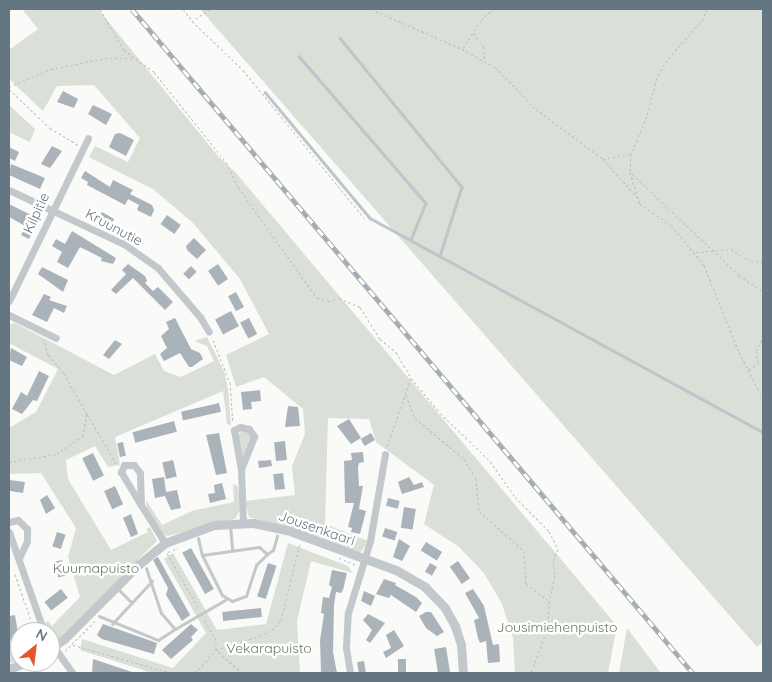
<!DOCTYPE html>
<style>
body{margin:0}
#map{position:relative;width:772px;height:682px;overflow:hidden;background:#fafaf8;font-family:Quicksand,sans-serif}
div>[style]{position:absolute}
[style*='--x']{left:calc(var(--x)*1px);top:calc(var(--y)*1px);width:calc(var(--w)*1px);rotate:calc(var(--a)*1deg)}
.green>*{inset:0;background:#dadfd7}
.stream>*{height:2.5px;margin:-1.25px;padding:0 1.25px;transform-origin:1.25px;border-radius:1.25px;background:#bbc7cb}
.building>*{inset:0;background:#aab3b9;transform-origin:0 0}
.path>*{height:1px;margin-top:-0.5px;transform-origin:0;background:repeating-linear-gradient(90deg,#bbbfc2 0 2.5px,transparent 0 5px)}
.service>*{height:3px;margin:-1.5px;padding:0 1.5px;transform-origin:1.5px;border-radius:1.5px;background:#c3c8cc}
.minor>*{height:7px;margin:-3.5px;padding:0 3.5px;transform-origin:3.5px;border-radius:3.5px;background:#c3c8cc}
.tertiary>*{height:9px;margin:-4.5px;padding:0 4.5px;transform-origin:4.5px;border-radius:4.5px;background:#c3c8cc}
.rail>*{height:4.5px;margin-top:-2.25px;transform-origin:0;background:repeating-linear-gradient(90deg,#fff 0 8px,#a2aab0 0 16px);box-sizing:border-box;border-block:1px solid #a2aab0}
span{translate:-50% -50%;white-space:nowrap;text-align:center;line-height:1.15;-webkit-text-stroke:5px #fff;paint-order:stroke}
.street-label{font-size:14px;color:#657683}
.park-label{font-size:14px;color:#687a64}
.frame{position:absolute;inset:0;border:10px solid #657683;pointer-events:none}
.north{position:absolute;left:10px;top:622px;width:50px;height:50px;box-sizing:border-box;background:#fff;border:1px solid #c1c8cd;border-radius:50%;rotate:29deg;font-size:14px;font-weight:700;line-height:20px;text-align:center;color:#657683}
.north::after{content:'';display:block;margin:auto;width:18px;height:22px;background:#e4572e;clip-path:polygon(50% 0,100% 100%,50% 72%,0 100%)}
</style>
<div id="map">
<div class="green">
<div style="clip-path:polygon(22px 9px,98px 9px,218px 156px,236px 173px,617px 626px,608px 673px,515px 673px,513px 638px,502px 604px,484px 573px,459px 547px,424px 524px,434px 485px,376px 442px,369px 419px,328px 418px,325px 524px,368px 541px,362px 551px,358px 553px,249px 517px,245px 501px,295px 495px,292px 466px,305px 434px,303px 409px,264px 377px,236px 387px,226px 355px,269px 334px,240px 279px,193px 223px,153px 189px,89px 157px,95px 146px,128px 162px,140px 138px,94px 85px,57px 86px,43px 111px,9px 79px,9px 50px,38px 29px)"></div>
<div style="clip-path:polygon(200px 9px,763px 9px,763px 642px,757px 647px)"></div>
<div style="clip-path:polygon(9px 105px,35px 129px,30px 142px,9px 132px)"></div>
<div style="clip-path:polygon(15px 323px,114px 375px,155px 354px,164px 371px,181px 377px,214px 361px,207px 346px,194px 341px,207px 337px,224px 371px,228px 388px,231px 425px,227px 424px,223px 391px,115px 437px,120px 465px,108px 467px,95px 446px,66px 460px,68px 479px,111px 550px,148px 532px,146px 529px,150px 527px,157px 541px,59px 638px,50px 636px,43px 624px,48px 621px,52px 626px,80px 597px,68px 557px,76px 528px,41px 473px,9px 474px,9px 428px,36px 412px,58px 369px,9px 343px,9px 325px)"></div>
<div style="clip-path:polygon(241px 431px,248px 431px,252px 435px,242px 461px,238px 435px)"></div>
<div style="clip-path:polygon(233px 484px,238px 486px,240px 510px,235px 519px,168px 536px,162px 534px,147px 509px,146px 500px,162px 525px,192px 511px,234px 502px)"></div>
<div style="clip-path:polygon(288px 543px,348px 566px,353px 573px,311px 561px,297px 621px,300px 673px,152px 673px,80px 650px,82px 639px,173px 668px,206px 633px,164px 559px,173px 553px,217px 630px,266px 624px)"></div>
<div style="clip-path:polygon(627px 628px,661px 673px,619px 673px)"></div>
<div style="clip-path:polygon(20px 642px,20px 659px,9px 664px,9px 644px)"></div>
</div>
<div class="stream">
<div style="--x:340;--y:38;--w:193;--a:50.7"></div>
<div style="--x:462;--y:187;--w:72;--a:107.7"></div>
<div style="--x:299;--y:56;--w:194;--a:49.2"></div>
<div style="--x:426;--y:203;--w:40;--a:112"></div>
<div style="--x:265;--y:92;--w:164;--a:50.2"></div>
<div style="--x:370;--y:218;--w:447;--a:28.6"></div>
</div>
<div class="building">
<div style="clip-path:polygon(63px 91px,78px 99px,74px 108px,57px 102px)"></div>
<div style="clip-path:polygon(93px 105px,112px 114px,106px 125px,88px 114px)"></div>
<div style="clip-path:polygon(120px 133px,134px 140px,126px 156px,109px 147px,115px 134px)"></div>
<div style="clip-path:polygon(52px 146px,62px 151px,50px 168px,41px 164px)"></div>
<div style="clip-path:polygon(9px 147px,19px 152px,15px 161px,9px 158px)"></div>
<div style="clip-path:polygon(11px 164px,45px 178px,40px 189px,9px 175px)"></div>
<div style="clip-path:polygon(85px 171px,110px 187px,113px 180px,133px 190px,130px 194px,152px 205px,154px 210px,151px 217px,137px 210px,139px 205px,128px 199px,125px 205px,87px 185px,88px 182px,81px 178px)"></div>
<div style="clip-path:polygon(9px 204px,35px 217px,29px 228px,9px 217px)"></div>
<div style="left:102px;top:212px;width:14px;height:8px;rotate:30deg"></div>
<div style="left:167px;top:215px;width:17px;height:11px;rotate:36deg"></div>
<div style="clip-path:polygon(26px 227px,33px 231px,29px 239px,21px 235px)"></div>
<div style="clip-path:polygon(72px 231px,116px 258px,113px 264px,101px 261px,102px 258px,80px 247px,68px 268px,57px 262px,62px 252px,52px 246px,56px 239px,65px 244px)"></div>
<div style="clip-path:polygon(194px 238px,206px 250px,197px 259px,187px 250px,186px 246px)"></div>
<div style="clip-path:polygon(128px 264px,145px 276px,147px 281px,145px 283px,153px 291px,158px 287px,173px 302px,165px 310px,133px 278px,116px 294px,111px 290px,126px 274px,122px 270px)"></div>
<div style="left:218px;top:264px;width:18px;height:12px;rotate:56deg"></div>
<div style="left:191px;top:266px;width:8px;height:11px;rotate:45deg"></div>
<div style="clip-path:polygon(42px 267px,68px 280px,63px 292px,38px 274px)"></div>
<div style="left:236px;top:292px;width:17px;height:9px;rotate:62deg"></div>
<div style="clip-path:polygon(44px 294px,51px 297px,49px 300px,67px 306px,64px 313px,54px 308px,47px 322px,32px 315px)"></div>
<div style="left:231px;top:311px;width:17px;height:18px;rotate:62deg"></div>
<div style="clip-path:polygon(175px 318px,191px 349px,200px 353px,203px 359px,192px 367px,189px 367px,180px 353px,164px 361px,160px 354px,167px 348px,161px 336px,169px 329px,166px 322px)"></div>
<div style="left:249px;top:318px;width:18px;height:10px;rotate:63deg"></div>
<div style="clip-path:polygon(115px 340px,122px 344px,109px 359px,103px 355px)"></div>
<div style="clip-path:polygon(11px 348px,27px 357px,22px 366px,9px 360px)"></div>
<div style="clip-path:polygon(39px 371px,49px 376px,37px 401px,33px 400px,22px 414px,12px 409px,21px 392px,27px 396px)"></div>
<div style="clip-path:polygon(260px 390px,261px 401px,251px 402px,252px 409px,243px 410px,241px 392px)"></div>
<div style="left:219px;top:403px;width:9px;height:39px;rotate:77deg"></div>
<div style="clip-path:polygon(288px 406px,298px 407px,300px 426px,285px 427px)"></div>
<div style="clip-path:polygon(349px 419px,361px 438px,351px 444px,337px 426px)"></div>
<div style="left:174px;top:421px;width:11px;height:43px;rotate:75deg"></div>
<div style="clip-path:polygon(219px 433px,227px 473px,216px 475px,206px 435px)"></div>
<div style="left:371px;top:433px;width:8px;height:12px;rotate:60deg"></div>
<div style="left:285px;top:441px;width:19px;height:11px;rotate:84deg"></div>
<div style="left:123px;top:442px;width:14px;height:6px;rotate:78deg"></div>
<div style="clip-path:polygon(363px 452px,364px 462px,359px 463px,358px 467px,359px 486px,363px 486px,359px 509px,366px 511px,360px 534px,351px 532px,352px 528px,348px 527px,354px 503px,345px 503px,344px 461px,352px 460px,351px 453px)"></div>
<div style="left:93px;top:453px;width:25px;height:12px;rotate:64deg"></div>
<div style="left:173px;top:460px;width:17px;height:11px;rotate:77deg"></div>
<div style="clip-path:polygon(271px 460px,272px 466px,259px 468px,258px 461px)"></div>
<div style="left:283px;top:473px;width:16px;height:10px;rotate:83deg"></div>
<div style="clip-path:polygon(164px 477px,166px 492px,177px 490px,181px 508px,171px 510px,165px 496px,155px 498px,152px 479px)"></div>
<div style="clip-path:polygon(409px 477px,414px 485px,422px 482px,424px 487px,402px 494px,398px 482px)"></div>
<div style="clip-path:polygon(9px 480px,25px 482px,23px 493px,10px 491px)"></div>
<div style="clip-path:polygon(222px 483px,226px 499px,210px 503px,208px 494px,215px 493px,214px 485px)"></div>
<div style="left:115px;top:486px;width:20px;height:12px;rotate:66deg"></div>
<div style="clip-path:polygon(47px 495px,55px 508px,46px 514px,40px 500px)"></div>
<div style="left:388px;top:498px;width:12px;height:8px;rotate:14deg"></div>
<div style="left:404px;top:507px;width:12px;height:21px;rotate:9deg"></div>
<div style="clip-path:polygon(131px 514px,138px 534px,131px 537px,123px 518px)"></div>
<div style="left:385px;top:528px;width:13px;height:9px;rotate:18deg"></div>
<div style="left:57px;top:532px;width:9px;height:15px;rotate:18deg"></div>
<div style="clip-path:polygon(399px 539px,410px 546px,402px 561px,393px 557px)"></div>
<div style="left:426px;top:542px;width:19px;height:10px;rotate:32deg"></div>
<div style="left:191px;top:548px;width:47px;height:10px;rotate:61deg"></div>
<div style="clip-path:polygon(158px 557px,190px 615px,182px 621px,166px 595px,168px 588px,153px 560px)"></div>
<div style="left:62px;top:560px;width:16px;height:8px;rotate:75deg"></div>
<div style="left:458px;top:561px;width:21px;height:10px;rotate:55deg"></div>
<div style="left:268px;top:563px;width:9px;height:35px;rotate:18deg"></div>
<div style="left:430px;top:563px;width:8px;height:10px;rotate:30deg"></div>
<div style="clip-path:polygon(332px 570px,347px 573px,343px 590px,341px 593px,336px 592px,334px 605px,333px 652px,337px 673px,321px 673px,320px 640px,324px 614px,321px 613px,323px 597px,329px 598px,332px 587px,329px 585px)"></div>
<div style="clip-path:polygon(384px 579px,396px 583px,395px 585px,416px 597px,422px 603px,416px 612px,391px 595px,389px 598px,376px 594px)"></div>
<div style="left:61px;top:589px;width:11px;height:21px;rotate:52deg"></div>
<div style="clip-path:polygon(473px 589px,484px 606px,493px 645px,499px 644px,500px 662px,488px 663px,486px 641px,480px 643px,478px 638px,474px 620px,479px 618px,465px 593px)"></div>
<div style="clip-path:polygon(364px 591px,375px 596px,371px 606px,361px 601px)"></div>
<div style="left:261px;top:608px;width:9px;height:39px;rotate:84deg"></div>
<div style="clip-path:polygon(426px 612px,431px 612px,444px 632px,437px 636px,426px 628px,419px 616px)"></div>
<div style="clip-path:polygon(368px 614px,385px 623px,370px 643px,366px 640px,372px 630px,363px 620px)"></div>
<div style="clip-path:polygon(15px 615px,19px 639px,9px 641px,9px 616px)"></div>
<div style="clip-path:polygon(103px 624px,157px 643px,154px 654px,102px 639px,97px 635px)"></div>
<div style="clip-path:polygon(191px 624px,198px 630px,191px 637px,193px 640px,171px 659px,162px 650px)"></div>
<div style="clip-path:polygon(394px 630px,404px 646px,386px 658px,383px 652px,391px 648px,386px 635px)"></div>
<div style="left:446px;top:647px;width:26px;height:12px;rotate:81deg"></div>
<div style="clip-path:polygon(93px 659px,132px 672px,132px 673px,92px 673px)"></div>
<div style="left:398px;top:659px;width:8px;height:14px"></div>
<div style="left:364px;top:661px;width:12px;height:7px;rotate:81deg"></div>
</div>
<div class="path">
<div style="--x:100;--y:9;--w:48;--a:59.7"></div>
<div style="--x:124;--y:50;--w:37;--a:36"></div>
<div style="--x:154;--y:72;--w:115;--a:51.3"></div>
<div style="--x:226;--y:162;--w:28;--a:64"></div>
<div style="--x:238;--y:187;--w:136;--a:54.6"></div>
<div style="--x:317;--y:298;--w:11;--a:15"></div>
<div style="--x:328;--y:301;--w:11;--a:-15"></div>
<div style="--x:339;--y:298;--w:23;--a:23"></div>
<div style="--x:360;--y:307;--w:38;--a:58"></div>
<div style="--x:380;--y:339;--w:21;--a:39"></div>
<div style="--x:396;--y:352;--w:30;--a:60"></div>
<div style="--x:411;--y:378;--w:73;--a:109.2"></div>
<div style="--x:183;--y:9;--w:14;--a:51"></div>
<div style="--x:210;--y:9;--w:22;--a:146"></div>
<div style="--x:192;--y:21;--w:71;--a:43.9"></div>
<div style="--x:243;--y:70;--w:191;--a:50.7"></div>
<div style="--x:371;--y:9;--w:99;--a:23.7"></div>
<div style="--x:462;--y:49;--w:38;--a:29"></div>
<div style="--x:495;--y:67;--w:59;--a:45.7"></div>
<div style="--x:536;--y:109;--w:84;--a:36.7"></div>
<div style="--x:603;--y:159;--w:52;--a:48.1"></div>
<div style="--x:707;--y:9;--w:11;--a:112"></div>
<div style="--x:703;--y:19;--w:55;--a:131.3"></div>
<div style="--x:667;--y:60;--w:21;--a:119"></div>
<div style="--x:657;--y:78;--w:39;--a:105"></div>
<div style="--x:647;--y:116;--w:41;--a:112.8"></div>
<div style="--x:631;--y:154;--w:18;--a:93"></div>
<div style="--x:630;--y:172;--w:34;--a:73"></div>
<div style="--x:640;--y:204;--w:37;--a:34"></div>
<div style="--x:671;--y:225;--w:52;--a:50.5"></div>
<div style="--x:704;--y:265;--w:94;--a:68.1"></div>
<div style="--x:739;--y:352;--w:53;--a:62.9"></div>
<div style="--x:473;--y:33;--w:17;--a:50"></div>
<div style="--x:484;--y:46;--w:14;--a:90"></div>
<div style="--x:463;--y:48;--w:33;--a:-57"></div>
<div style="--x:481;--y:20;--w:16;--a:-43"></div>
<div style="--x:9;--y:87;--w:46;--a:-23.2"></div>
<div style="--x:51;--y:69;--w:55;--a:-11.5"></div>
<div style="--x:105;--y:58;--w:28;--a:0"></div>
<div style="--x:9;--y:89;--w:57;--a:43.6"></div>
<div style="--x:50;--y:128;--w:33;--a:31"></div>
<div style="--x:603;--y:159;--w:28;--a:-10"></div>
<div style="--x:632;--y:174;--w:147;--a:43.3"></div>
<div style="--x:739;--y:275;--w:29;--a:35"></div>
<div style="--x:696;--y:252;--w:35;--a:-5"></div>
<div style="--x:731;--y:249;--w:18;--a:34"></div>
<div style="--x:746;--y:259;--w:17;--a:13"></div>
<div style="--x:213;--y:340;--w:46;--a:68.4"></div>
<div style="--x:230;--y:383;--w:39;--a:86"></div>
<div style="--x:749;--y:370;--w:11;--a:-38"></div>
<div style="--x:758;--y:363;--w:12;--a:-99"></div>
<div style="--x:756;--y:351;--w:16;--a:-63"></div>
<div style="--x:411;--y:378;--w:45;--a:50.4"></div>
<div style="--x:440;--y:413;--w:69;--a:43.8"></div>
<div style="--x:490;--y:461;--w:44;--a:55.2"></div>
<div style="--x:515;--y:497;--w:48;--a:45"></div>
<div style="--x:549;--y:531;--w:20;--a:63"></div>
<div style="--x:558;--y:549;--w:13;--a:113"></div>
<div style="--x:553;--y:561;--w:15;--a:82"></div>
<div style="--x:555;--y:576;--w:26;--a:103"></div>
<div style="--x:406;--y:395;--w:25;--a:69"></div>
<div style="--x:415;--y:418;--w:64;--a:39.9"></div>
<div style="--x:464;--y:459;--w:22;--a:58"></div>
<div style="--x:476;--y:478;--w:33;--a:85"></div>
<div style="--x:479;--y:511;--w:60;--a:41.6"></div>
<div style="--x:524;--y:551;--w:33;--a:87"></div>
<div style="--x:526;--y:584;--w:29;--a:36"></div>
<div style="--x:549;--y:601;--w:26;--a:92"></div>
<div style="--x:548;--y:627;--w:49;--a:110.3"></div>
<div style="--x:87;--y:414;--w:59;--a:59.5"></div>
<div style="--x:9;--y:462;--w:49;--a:-9.5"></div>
<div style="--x:57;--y:454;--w:32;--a:-35"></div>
<div style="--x:83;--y:436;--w:22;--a:-80"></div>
<div style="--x:87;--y:414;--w:48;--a:-119.7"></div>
<div style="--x:63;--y:372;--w:23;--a:-131"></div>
<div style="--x:48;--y:355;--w:16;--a:-105"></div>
<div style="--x:168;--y:552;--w:11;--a:-22"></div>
<div style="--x:167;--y:553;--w:64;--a:60.3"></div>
<div style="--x:339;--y:558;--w:18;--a:22"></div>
<div style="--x:15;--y:574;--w:61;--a:71"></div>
<div style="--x:73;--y:645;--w:102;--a:15.9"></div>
<div style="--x:65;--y:651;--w:44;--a:-45"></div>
<div style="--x:239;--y:670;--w:30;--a:-139"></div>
<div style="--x:216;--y:650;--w:45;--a:-18"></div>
<div style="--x:259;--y:636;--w:14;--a:-25"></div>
<div style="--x:272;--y:630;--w:13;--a:-48"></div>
<div style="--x:281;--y:620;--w:79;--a:-76.1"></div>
<div style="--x:195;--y:673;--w:31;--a:-48"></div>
<div style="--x:216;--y:650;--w:10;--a:-90"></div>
<div style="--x:216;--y:640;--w:24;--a:-120"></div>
</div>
<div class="service">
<div style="--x:230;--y:525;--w:24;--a:85"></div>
<div style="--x:198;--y:538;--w:17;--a:77"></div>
<div style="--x:202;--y:555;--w:58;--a:-8"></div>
<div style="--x:259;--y:547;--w:11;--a:41"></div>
<div style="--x:267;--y:554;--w:7;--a:-34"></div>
<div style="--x:273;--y:550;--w:15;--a:-74"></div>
<div style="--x:202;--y:555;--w:45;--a:63.4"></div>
<div style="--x:222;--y:595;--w:12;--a:31"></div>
<div style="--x:232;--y:601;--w:15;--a:-20"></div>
<div style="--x:246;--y:596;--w:33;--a:-72"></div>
<div style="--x:256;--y:565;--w:16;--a:-45"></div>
<div style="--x:117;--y:588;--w:21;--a:45"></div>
<div style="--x:99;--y:616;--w:64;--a:22.1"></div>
<div style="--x:158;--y:640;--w:20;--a:-33"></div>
<div style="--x:175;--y:629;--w:21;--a:-131"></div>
<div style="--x:161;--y:613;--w:47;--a:-108.4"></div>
<div style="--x:112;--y:624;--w:59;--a:-47.1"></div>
<div style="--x:175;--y:629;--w:58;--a:-30.1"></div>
</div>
<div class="minor">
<div style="--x:9;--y:190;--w:127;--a:25.2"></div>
<div style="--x:124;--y:244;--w:42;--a:35.2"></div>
<div style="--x:158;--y:268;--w:65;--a:49.4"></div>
<div style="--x:200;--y:317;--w:17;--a:59"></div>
<div style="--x:9;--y:301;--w:181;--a:-64.1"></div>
<div style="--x:9;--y:315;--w:52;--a:26.1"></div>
<div style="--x:241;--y:469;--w:35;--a:-68"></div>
<div style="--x:254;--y:436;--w:9;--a:-126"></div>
<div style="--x:249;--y:429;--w:9;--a:-167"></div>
<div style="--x:240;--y:427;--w:7;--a:153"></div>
<div style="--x:234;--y:430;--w:40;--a:80"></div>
<div style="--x:241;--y:469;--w:54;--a:87.9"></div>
<div style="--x:141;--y:505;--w:32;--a:-92"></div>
<div style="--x:140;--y:473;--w:10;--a:-127"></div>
<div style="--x:134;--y:465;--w:10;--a:180"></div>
<div style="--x:124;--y:465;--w:8;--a:113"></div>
<div style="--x:121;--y:472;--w:39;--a:59"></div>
<div style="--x:141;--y:505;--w:45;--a:57.7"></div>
<div style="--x:9;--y:522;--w:9;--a:-13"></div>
<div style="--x:18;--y:520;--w:13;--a:45"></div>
<div style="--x:27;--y:529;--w:12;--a:90"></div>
<div style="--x:27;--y:541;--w:19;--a:115"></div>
<div style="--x:9;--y:532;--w:106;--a:70.7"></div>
<div style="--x:50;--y:641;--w:39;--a:55"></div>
<div style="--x:350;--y:673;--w:26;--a:-99"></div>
<div style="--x:346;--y:647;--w:34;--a:-87"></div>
<div style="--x:348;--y:613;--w:75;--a:-73"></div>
<div style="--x:370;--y:541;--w:88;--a:-80.2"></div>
</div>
<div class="tertiary">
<div style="--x:50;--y:649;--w:17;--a:-36"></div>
<div style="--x:64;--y:639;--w:105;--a:-45"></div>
<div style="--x:138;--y:565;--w:35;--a:-39"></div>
<div style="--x:165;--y:543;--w:52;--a:-20.2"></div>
<div style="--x:214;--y:525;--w:39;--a:-3"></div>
<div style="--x:253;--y:523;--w:35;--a:12"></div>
<div style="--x:287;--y:530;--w:116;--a:20.2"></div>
<div style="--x:396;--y:570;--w:34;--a:30"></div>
<div style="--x:425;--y:587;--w:29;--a:46"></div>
<div style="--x:445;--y:608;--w:21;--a:61"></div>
<div style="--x:455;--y:626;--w:20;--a:72"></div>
<div style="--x:461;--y:645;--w:28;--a:86"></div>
<div style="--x:9;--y:669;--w:18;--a:-22"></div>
</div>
<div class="rail">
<div style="--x:132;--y:9;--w:869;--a:49.81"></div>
</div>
<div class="street-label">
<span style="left:36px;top:213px;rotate:-65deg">Kilpitie</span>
<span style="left:114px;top:227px;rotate:28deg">Kruunutie</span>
<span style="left:317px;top:528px;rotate:19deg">Jousenkaari</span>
</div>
<div class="park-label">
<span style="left:96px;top:568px">Kuurnapuisto</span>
<span style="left:557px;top:627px">Jousimiehenpuisto</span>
<span style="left:269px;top:648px">Vekarapuisto</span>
</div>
<div class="frame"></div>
<div class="north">N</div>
</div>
